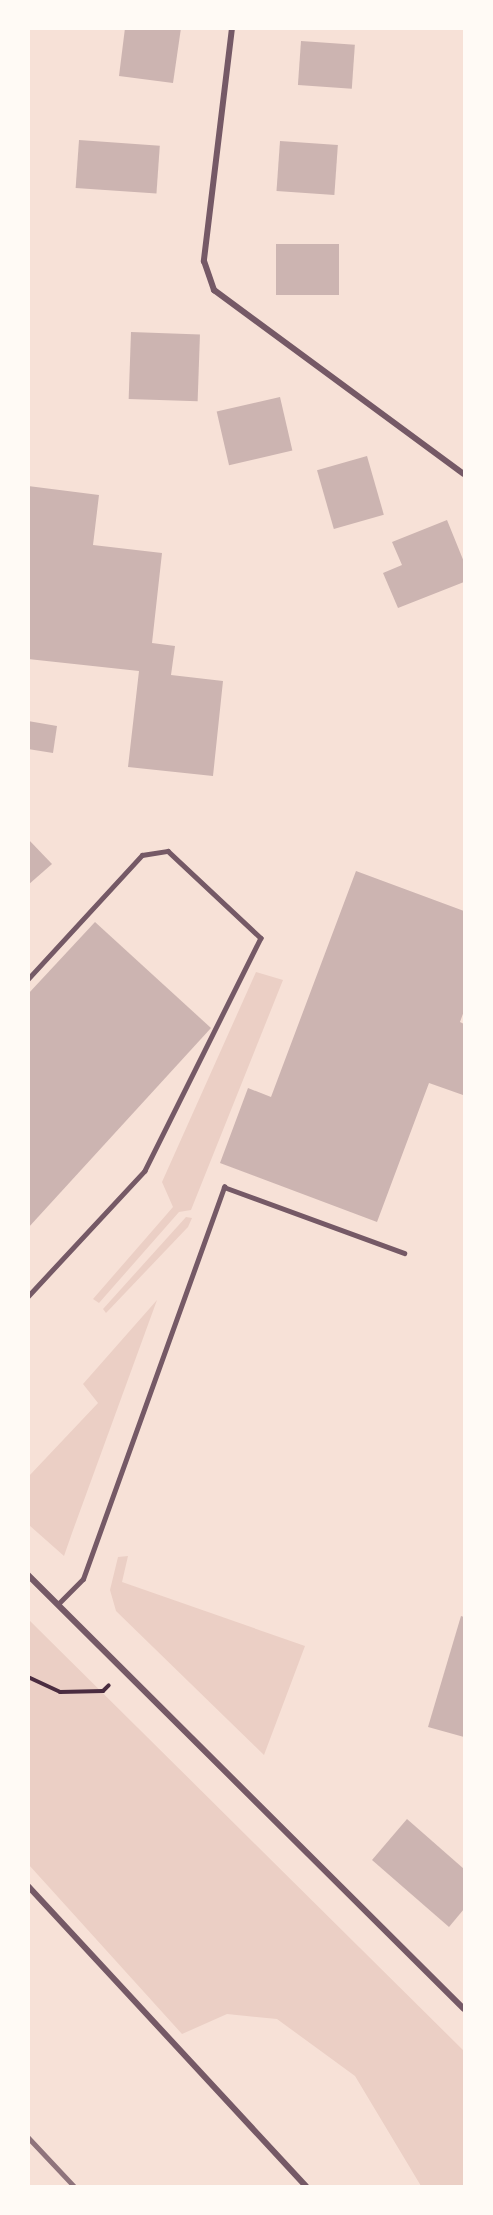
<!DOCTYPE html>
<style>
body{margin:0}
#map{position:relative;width:493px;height:2215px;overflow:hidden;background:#f7e1d7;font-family:"Titillium Web",sans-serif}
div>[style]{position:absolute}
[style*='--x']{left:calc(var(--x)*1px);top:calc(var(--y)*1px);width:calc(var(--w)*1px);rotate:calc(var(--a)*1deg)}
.green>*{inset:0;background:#ebcfc5}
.building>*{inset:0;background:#ccb4b1;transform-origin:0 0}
.path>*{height:4px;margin:-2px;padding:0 2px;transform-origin:2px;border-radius:2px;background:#4a2c40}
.service>*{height:4.5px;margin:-2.25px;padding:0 2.25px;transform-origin:2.25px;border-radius:2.25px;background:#755966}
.minor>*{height:6px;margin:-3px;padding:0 3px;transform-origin:3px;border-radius:3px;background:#755966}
.rail>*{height:4.5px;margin:-2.25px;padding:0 2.25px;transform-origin:2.25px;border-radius:2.25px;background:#8f747c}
span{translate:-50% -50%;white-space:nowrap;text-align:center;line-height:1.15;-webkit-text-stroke:6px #fffaf5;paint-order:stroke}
.frame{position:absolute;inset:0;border:30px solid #fffaf5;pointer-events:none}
</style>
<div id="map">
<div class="green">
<div style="clip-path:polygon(256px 972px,283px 980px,191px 1210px,179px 1212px,99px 1303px,93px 1299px,173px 1207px,162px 1182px)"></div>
<div style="clip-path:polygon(186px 1217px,192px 1218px,188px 1227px,106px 1313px,103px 1309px)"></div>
<div style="clip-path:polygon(157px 1300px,72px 1533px,64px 1556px,29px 1525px,29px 1476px,98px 1403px,83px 1384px)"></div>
<div style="clip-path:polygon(128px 1556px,122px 1582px,305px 1646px,264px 1755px,116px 1611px,110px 1590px,118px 1557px)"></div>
<div style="clip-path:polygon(29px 1620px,464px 2051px,464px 2186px,421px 2186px,355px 2076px,277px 2019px,227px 2014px,182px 2034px,29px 1865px)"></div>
</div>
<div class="building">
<div style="clip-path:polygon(125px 28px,181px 28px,173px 83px,119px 76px)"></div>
<div style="left:301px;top:41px;width:54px;height:44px;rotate:4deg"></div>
<div style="left:79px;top:140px;width:81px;height:48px;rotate:4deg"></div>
<div style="left:280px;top:141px;width:58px;height:50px;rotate:4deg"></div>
<div style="left:276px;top:244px;width:63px;height:51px"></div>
<div style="left:131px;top:332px;width:69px;height:67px;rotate:2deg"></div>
<div style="left:280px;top:397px;width:55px;height:65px;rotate:77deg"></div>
<div style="left:367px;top:456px;width:61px;height:52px;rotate:74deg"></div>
<div style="clip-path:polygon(28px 486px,99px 495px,93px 545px,162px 553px,152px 643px,175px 646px,171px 675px,223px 681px,213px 776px,128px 767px,139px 671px,28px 659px)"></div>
<div style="clip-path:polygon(447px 520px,464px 562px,464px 582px,398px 608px,383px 573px,402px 565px,392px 542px)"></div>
<div style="clip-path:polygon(28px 721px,57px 726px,53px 753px,28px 749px)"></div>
<div style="clip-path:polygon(28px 839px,52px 864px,28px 885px)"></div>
<div style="clip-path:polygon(356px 871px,464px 911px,464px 1011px,460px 1022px,464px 1024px,464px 1091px,463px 1095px,429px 1083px,377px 1222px,220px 1163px,248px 1088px,271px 1097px)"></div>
<div style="clip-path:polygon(95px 922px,211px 1028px,28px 1228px,28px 994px)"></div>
<div style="clip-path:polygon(461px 1616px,464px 1617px,464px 1737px,428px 1727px)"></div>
<div style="clip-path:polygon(407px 1819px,464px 1869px,464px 1909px,449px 1927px,372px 1860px)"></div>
</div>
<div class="path">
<div style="--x:28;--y:1677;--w:35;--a:25"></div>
<div style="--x:60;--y:1692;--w:43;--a:-1.3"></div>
<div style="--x:103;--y:1691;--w:8;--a:-45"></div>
</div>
<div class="service">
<div style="--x:28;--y:979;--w:168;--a:-47.4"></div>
<div style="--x:142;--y:855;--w:26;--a:-9"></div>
<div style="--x:168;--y:851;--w:127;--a:43.1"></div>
<div style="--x:261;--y:938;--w:260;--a:116.5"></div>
<div style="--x:145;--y:1171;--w:172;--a:132.9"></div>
<div style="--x:58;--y:1604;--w:35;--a:-45"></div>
<div style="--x:83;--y:1579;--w:417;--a:-70.2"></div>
<div style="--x:224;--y:1187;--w:192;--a:20.1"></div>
</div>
<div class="minor">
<div style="--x:232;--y:28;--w:235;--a:96.9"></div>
<div style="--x:204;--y:261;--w:31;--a:71"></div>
<div style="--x:214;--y:290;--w:310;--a:36.4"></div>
<div style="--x:28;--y:1575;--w:615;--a:44.87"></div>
<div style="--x:28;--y:1886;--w:409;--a:47.2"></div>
</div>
<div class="rail">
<div style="--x:28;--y:2137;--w:67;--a:46.8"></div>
</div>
<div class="frame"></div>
</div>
